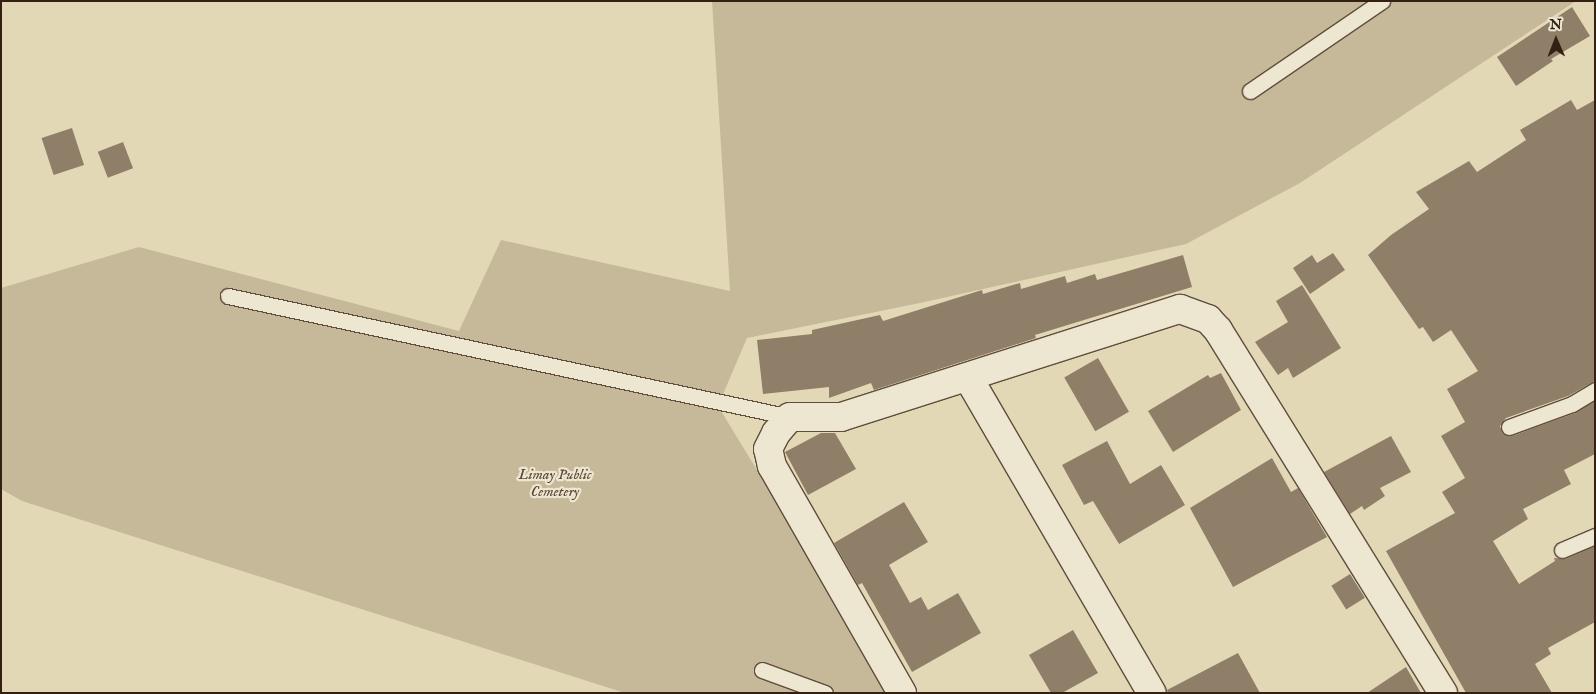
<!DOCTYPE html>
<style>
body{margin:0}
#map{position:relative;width:1596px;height:694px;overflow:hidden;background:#e3d8b6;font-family:"IM FELL English",serif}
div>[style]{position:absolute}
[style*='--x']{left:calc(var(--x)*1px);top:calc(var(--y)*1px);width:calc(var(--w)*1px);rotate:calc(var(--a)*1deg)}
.green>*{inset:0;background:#c5b99a}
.building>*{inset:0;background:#8f7f68;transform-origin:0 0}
.roads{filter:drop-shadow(1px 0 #604d3c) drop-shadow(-1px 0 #604d3c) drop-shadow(0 1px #604d3c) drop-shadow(0 -1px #604d3c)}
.service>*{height:15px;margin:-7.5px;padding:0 7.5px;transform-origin:7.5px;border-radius:7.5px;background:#ede6d0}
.minor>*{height:28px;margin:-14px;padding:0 14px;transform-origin:14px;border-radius:14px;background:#ede6d0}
span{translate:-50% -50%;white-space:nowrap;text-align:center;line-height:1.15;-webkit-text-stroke:4.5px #ede6d0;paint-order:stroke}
.park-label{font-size:15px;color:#594635;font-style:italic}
.frame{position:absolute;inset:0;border:2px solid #351f13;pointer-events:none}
.north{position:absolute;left:1531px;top:15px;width:50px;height:50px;-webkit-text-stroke:4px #ede6d0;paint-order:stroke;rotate:359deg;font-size:14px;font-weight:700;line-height:20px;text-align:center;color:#351f13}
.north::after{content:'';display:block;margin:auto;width:18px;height:22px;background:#351f13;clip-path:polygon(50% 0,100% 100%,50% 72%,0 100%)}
</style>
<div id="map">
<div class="green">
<div style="clip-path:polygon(712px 1px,1576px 1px,1300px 183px,1186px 244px,920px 303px,747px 338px,718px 406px,810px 557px,887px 693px,625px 693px,22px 501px,1px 489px,1px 288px,139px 247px,459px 331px,501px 240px,730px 291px)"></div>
</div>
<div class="building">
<div style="clip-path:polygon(1572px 7px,1590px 36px,1551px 59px,1553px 61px,1516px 86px,1497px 57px)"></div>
<div style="clip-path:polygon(1571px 100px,1577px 110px,1595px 100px,1595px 381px,1568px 396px,1506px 418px,1500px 426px,1503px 434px,1512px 436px,1575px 413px,1595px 401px,1595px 454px,1564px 470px,1571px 484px,1523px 509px,1528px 519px,1493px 541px,1519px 584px,1555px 561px,1554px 558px,1565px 559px,1595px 546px,1595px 622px,1548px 648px,1551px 654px,1535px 664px,1552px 693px,1466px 693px,1386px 551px,1455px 513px,1442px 492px,1465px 478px,1441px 436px,1465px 422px,1447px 389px,1478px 371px,1451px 330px,1433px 342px,1423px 327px,1419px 329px,1368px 255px,1391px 235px,1429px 209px,1416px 192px,1469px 161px,1477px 172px,1526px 140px,1520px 130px)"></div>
<div style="left:72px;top:128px;width:39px;height:32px;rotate:72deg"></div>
<div style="left:123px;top:142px;width:28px;height:27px;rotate:69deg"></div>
<div style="clip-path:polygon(1333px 253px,1345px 270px,1310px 294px,1293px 268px,1312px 255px,1317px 263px)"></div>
<div style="clip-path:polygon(1183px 255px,1192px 287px,1035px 335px,1036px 338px,874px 390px,871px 383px,829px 398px,829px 387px,763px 394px,757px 340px,812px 334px,812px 330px,880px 315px,883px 321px,982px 290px,983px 294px,1020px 283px,1021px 289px,1065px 276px,1067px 283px,1095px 274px,1097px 280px)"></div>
<div style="clip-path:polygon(1302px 285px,1341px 348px,1293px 378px,1288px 368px,1278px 375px,1255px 342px,1288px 322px,1276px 301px)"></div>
<div style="left:1098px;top:358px;width:62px;height:39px;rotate:60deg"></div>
<div style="clip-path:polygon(1221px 373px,1241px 410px,1173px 452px,1148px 411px,1208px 375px,1210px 378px)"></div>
<div style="clip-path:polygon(821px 433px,835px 433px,856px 469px,808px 495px,785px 452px)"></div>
<div style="clip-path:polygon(1391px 436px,1411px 472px,1380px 488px,1385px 496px,1364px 510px,1362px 506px,1350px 514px,1324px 472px)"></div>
<div style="clip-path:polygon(1107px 441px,1130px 484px,1161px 465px,1185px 505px,1119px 544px,1093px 501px,1084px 505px,1062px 465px)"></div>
<div style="clip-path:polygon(1272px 458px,1291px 492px,1298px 488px,1327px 537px,1233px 587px,1190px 508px)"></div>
<div style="clip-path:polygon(904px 502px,928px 542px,889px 565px,910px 603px,921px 597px,928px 610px,958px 593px,981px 633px,912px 672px,862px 583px,858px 585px,834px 543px)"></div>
<div style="left:1350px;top:574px;width:28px;height:22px;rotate:58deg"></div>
<div style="clip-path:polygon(1073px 630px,1098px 673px,1062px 693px,1051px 693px,1029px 655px)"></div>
<div style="clip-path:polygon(1238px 653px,1260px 693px,1168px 693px,1167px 690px)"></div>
<div style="clip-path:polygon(1406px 667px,1421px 693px,1367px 693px)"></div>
</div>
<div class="roads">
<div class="service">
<div style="--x:1250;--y:91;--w:160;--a:-34.3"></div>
<div style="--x:228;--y:296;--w:575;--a:12.15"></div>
<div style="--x:1509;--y:427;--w:67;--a:-20.1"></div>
<div style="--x:1572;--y:404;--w:27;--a:-31"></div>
<div style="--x:1562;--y:550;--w:36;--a:-23"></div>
<div style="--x:762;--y:670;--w:67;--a:20.1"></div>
</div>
<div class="minor">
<div style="--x:969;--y:379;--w:363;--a:59.8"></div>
<div style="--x:902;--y:693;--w:262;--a:-119.8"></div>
<div style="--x:772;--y:466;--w:17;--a:-103"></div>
<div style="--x:768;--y:449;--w:18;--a:-63"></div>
<div style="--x:776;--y:433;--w:21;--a:-49"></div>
<div style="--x:790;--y:417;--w:51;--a:0"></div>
<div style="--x:841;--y:417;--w:356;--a:-17.7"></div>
<div style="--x:1180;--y:309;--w:30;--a:20"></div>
<div style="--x:1208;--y:319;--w:15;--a:48"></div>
<div style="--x:1218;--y:330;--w:427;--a:58.2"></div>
</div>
</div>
<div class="park-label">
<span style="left:555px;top:483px">Limay Public<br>Cemetery</span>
</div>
<div class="frame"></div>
<div class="north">N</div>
</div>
